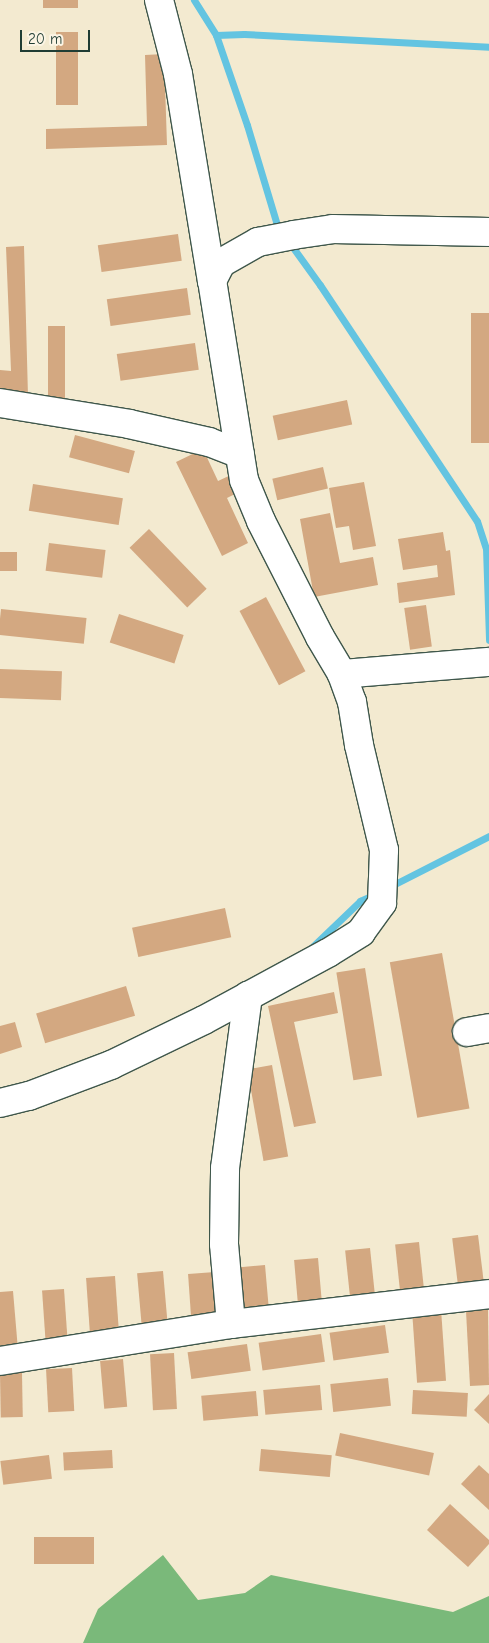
<!DOCTYPE html>
<style>
body{margin:0}
#map{position:relative;width:489px;height:1643px;overflow:hidden;background:#f3ead0;font-family:"Comic Neue",sans-serif}
div>[style]{position:absolute}
[style*='--x']{left:calc(var(--x)*1px);top:calc(var(--y)*1px);width:calc(var(--w)*1px);rotate:calc(var(--a)*1deg)}
.forest>*{inset:0;background:#7ab97a}
.stream>*{height:7px;margin:-3.5px;padding:0 3.5px;transform-origin:3.5px;border-radius:3.5px;background:#63c4e1}
.building>*{inset:0;background:#d3a881;transform-origin:0 0}
.roads{filter:drop-shadow(1px 0 #3f574b) drop-shadow(-1px 0 #3f574b) drop-shadow(0 1px #3f574b) drop-shadow(0 -1px #3f574b)}
.minor>*{height:28px;margin:-14px;padding:0 14px;transform-origin:14px;border-radius:14px;background:#fff}
span{translate:-50% -50%;white-space:nowrap;text-align:center;line-height:1.15;-webkit-text-stroke:4.5px #fcf5e5;paint-order:stroke}
.scale{position:absolute;left:20px;top:30px;width:70px;height:22px;box-sizing:border-box;border:2px solid #1f3d34;border-top:0;padding-left:6px;font-size:15px;line-height:18px;white-space:nowrap;color:#1f3d34;-webkit-text-stroke:4px #fcf5e5;paint-order:stroke}
</style>
<div id="map">
<div class="forest">
<div style="clip-path:polygon(163px 1555px,198px 1600px,245px 1593px,271px 1575px,453px 1612px,489px 1596px,489px 1643px,83px 1643px,98px 1609px)"></div>
</div>
<div class="stream">
<div style="--x:194;--y:0;--w:41;--a:57.8"></div>
<div style="--x:216;--y:35;--w:28;--a:-2"></div>
<div style="--x:244;--y:34;--w:245;--a:3"></div>
<div style="--x:216;--y:35;--w:95;--a:71"></div>
<div style="--x:247;--y:125;--w:104;--a:73.3"></div>
<div style="--x:277;--y:225;--w:7;--a:56"></div>
<div style="--x:289;--y:242;--w:53;--a:54.2"></div>
<div style="--x:320;--y:285;--w:283;--a:56.4"></div>
<div style="--x:477;--y:521;--w:28;--a:72"></div>
<div style="--x:486;--y:548;--w:92;--a:88.1"></div>
<div style="--x:389;--y:887;--w:112;--a:-27"></div>
<div style="--x:311;--y:948;--w:68;--a:-43.8"></div>
<div style="--x:360;--y:901;--w:17;--a:-25"></div>
</div>
<div class="building">
<div style="left:43px;top:0;width:35px;height:8px"></div>
<div style="left:56px;top:32px;width:22px;height:73px"></div>
<div style="clip-path:polygon(164px 54px,167px 145px,46px 149px,46px 129px,147px 126px,145px 55px)"></div>
<div style="left:178px;top:234px;width:27px;height:81px;rotate:82deg"></div>
<div style="clip-path:polygon(24px 246px,28px 396px,0 392px,0 370px,11px 371px,6px 247px)"></div>
<div style="left:187px;top:288px;width:27px;height:81px;rotate:82deg"></div>
<div style="left:471px;top:313px;width:18px;height:130px"></div>
<div style="left:48px;top:326px;width:17px;height:72px"></div>
<div style="left:195px;top:343px;width:27px;height:79px;rotate:82deg"></div>
<div style="left:347px;top:400px;width:25px;height:76px;rotate:78deg"></div>
<div style="left:75px;top:435px;width:62px;height:23px;rotate:15deg"></div>
<div style="clip-path:polygon(203px 449px,218px 481px,233px 474px,241px 491px,227px 498px,248px 543px,222px 556px,176px 462px)"></div>
<div style="left:323px;top:467px;width:22px;height:52px;rotate:77deg"></div>
<div style="clip-path:polygon(364px 482px,376px 546px,353px 550px,349px 526px,336px 528px,329px 488px)"></div>
<div style="left:33px;top:484px;width:91px;height:27px;rotate:9deg"></div>
<div style="clip-path:polygon(330px 513px,340px 563px,373px 557px,378px 585px,314px 597px,300px 519px)"></div>
<div style="left:149px;top:529px;width:83px;height:27px;rotate:46deg"></div>
<div style="clip-path:polygon(443px 532px,446px 551px,450px 550px,455px 595px,399px 603px,397px 583px,438px 577px,437px 565px,403px 570px,398px 539px)"></div>
<div style="left:49px;top:543px;width:57px;height:28px;rotate:7deg"></div>
<div style="left:0;top:552px;width:17px;height:19px"></div>
<div style="left:266px;top:597px;width:84px;height:30px;rotate:62deg"></div>
<div style="left:426px;top:605px;width:42px;height:22px;rotate:82deg"></div>
<div style="left:1px;top:609px;width:86px;height:26px;rotate:6deg"></div>
<div style="left:119px;top:614px;width:68px;height:30px;rotate:18deg"></div>
<div style="left:0;top:669px;width:62px;height:29px;rotate:2deg"></div>
<div style="left:225px;top:908px;width:30px;height:95px;rotate:78deg"></div>
<div style="left:442px;top:953px;width:158px;height:53px;rotate:80deg"></div>
<div style="left:365px;top:968px;width:109px;height:29px;rotate:81deg"></div>
<div style="left:126px;top:986px;width:31px;height:94px;rotate:73deg"></div>
<div style="clip-path:polygon(334px 992px,338px 1013px,294px 1022px,316px 1123px,294px 1127px,268px 1006px)"></div>
<div style="clip-path:polygon(15px 1022px,22px 1047px,0 1054px,0 1026px)"></div>
<div style="left:272px;top:1065px;width:93px;height:25px;rotate:80deg"></div>
<div style="left:478px;top:1235px;width:47px;height:26px;rotate:83deg"></div>
<div style="left:419px;top:1242px;width:50px;height:24px;rotate:84deg"></div>
<div style="left:370px;top:1248px;width:46px;height:25px;rotate:84deg"></div>
<div style="left:318px;top:1258px;width:47px;height:24px;rotate:85deg"></div>
<div style="left:265px;top:1265px;width:45px;height:25px;rotate:85deg"></div>
<div style="left:163px;top:1271px;width:54px;height:26px;rotate:85deg"></div>
<div style="left:215px;top:1272px;width:46px;height:27px;rotate:86deg"></div>
<div style="left:115px;top:1276px;width:59px;height:29px;rotate:86deg"></div>
<div style="left:64px;top:1289px;width:51px;height:22px;rotate:86deg"></div>
<div style="clip-path:polygon(13px 1291px,18px 1350px,0 1351px,0 1292px)"></div>
<div style="left:441px;top:1309px;width:72px;height:29px;rotate:86deg"></div>
<div style="clip-path:polygon(488px 1309px,489px 1385px,470px 1386px,466px 1311px)"></div>
<div style="left:385px;top:1325px;width:28px;height:56px;rotate:82deg"></div>
<div style="left:321px;top:1334px;width:28px;height:63px;rotate:82deg"></div>
<div style="left:247px;top:1344px;width:27px;height:60px;rotate:82deg"></div>
<div style="left:174px;top:1353px;width:56px;height:24px;rotate:87deg"></div>
<div style="left:123px;top:1359px;width:48px;height:23px;rotate:85deg"></div>
<div style="left:72px;top:1368px;width:43px;height:26px;rotate:87deg"></div>
<div style="left:22px;top:1373px;width:44px;height:22px;rotate:89deg"></div>
<div style="left:388px;top:1378px;width:28px;height:58px;rotate:84deg"></div>
<div style="left:320px;top:1385px;width:25px;height:57px;rotate:85deg"></div>
<div style="left:413px;top:1390px;width:55px;height:24px;rotate:3deg"></div>
<div style="left:256px;top:1391px;width:25px;height:55px;rotate:85deg"></div>
<div style="clip-path:polygon(489px 1394px,489px 1424px,474px 1410px)"></div>
<div style="left:340px;top:1433px;width:96px;height:23px;rotate:12deg"></div>
<div style="left:261px;top:1449px;width:71px;height:22px;rotate:5deg"></div>
<div style="left:112px;top:1450px;width:18px;height:49px;rotate:87deg"></div>
<div style="left:49px;top:1455px;width:24px;height:49px;rotate:83deg"></div>
<div style="clip-path:polygon(479px 1465px,489px 1474px,489px 1510px,461px 1484px)"></div>
<div style="clip-path:polygon(450px 1504px,489px 1540px,489px 1544px,468px 1567px,427px 1530px)"></div>
<div style="left:94px;top:1537px;width:27px;height:60px;rotate:90deg"></div>
</div>
<div class="roads">
<div class="minor">
<div style="--x:159;--y:0;--w:76;--a:75.6"></div>
<div style="--x:178;--y:74;--w:210;--a:80.7"></div>
<div style="--x:0;--y:403;--w:131;--a:9.2"></div>
<div style="--x:129;--y:424;--w:82;--a:12.7"></div>
<div style="--x:209;--y:442;--w:33;--a:21"></div>
<div style="--x:342;--y:674;--w:43;--a:-120.7"></div>
<div style="--x:320;--y:637;--w:130;--a:-117"></div>
<div style="--x:261;--y:521;--w:44;--a:-112.5"></div>
<div style="--x:244;--y:480;--w:202;--a:-99.1"></div>
<div style="--x:212;--y:281;--w:20;--a:-63"></div>
<div style="--x:221;--y:263;--w:43;--a:-29.6"></div>
<div style="--x:258;--y:242;--w:36;--a:-11"></div>
<div style="--x:293;--y:235;--w:40;--a:-8.5"></div>
<div style="--x:333;--y:229;--w:156;--a:1.1"></div>
<div style="--x:467;--y:1032;--w:22;--a:-10"></div>
<div style="--x:0;--y:1103;--w:30;--a:-14"></div>
<div style="--x:29;--y:1096;--w:88;--a:-20.7"></div>
<div style="--x:111;--y:1065;--w:103;--a:-25.8"></div>
<div style="--x:204;--y:1020;--w:141;--a:-28.4"></div>
<div style="--x:328;--y:953;--w:39;--a:-32"></div>
<div style="--x:361;--y:932;--w:36;--a:-54"></div>
<div style="--x:382;--y:903;--w:53;--a:-87.8"></div>
<div style="--x:384;--y:850;--w:108;--a:-103.4"></div>
<div style="--x:359;--y:745;--w:44;--a:-99.2"></div>
<div style="--x:352;--y:702;--w:30;--a:-110"></div>
<div style="--x:342;--y:674;--w:147;--a:-4.7"></div>
<div style="--x:231;--y:1324;--w:80;--a:-95"></div>
<div style="--x:224;--y:1244;--w:76;--a:-89.2"></div>
<div style="--x:225;--y:1168;--w:174;--a:-82.4"></div>
<div style="--x:0;--y:1361;--w:234;--a:-9.1"></div>
<div style="--x:231;--y:1324;--w:260;--a:-6.6"></div>
</div>
</div>
<div class="scale">20 m</div>
</div>
